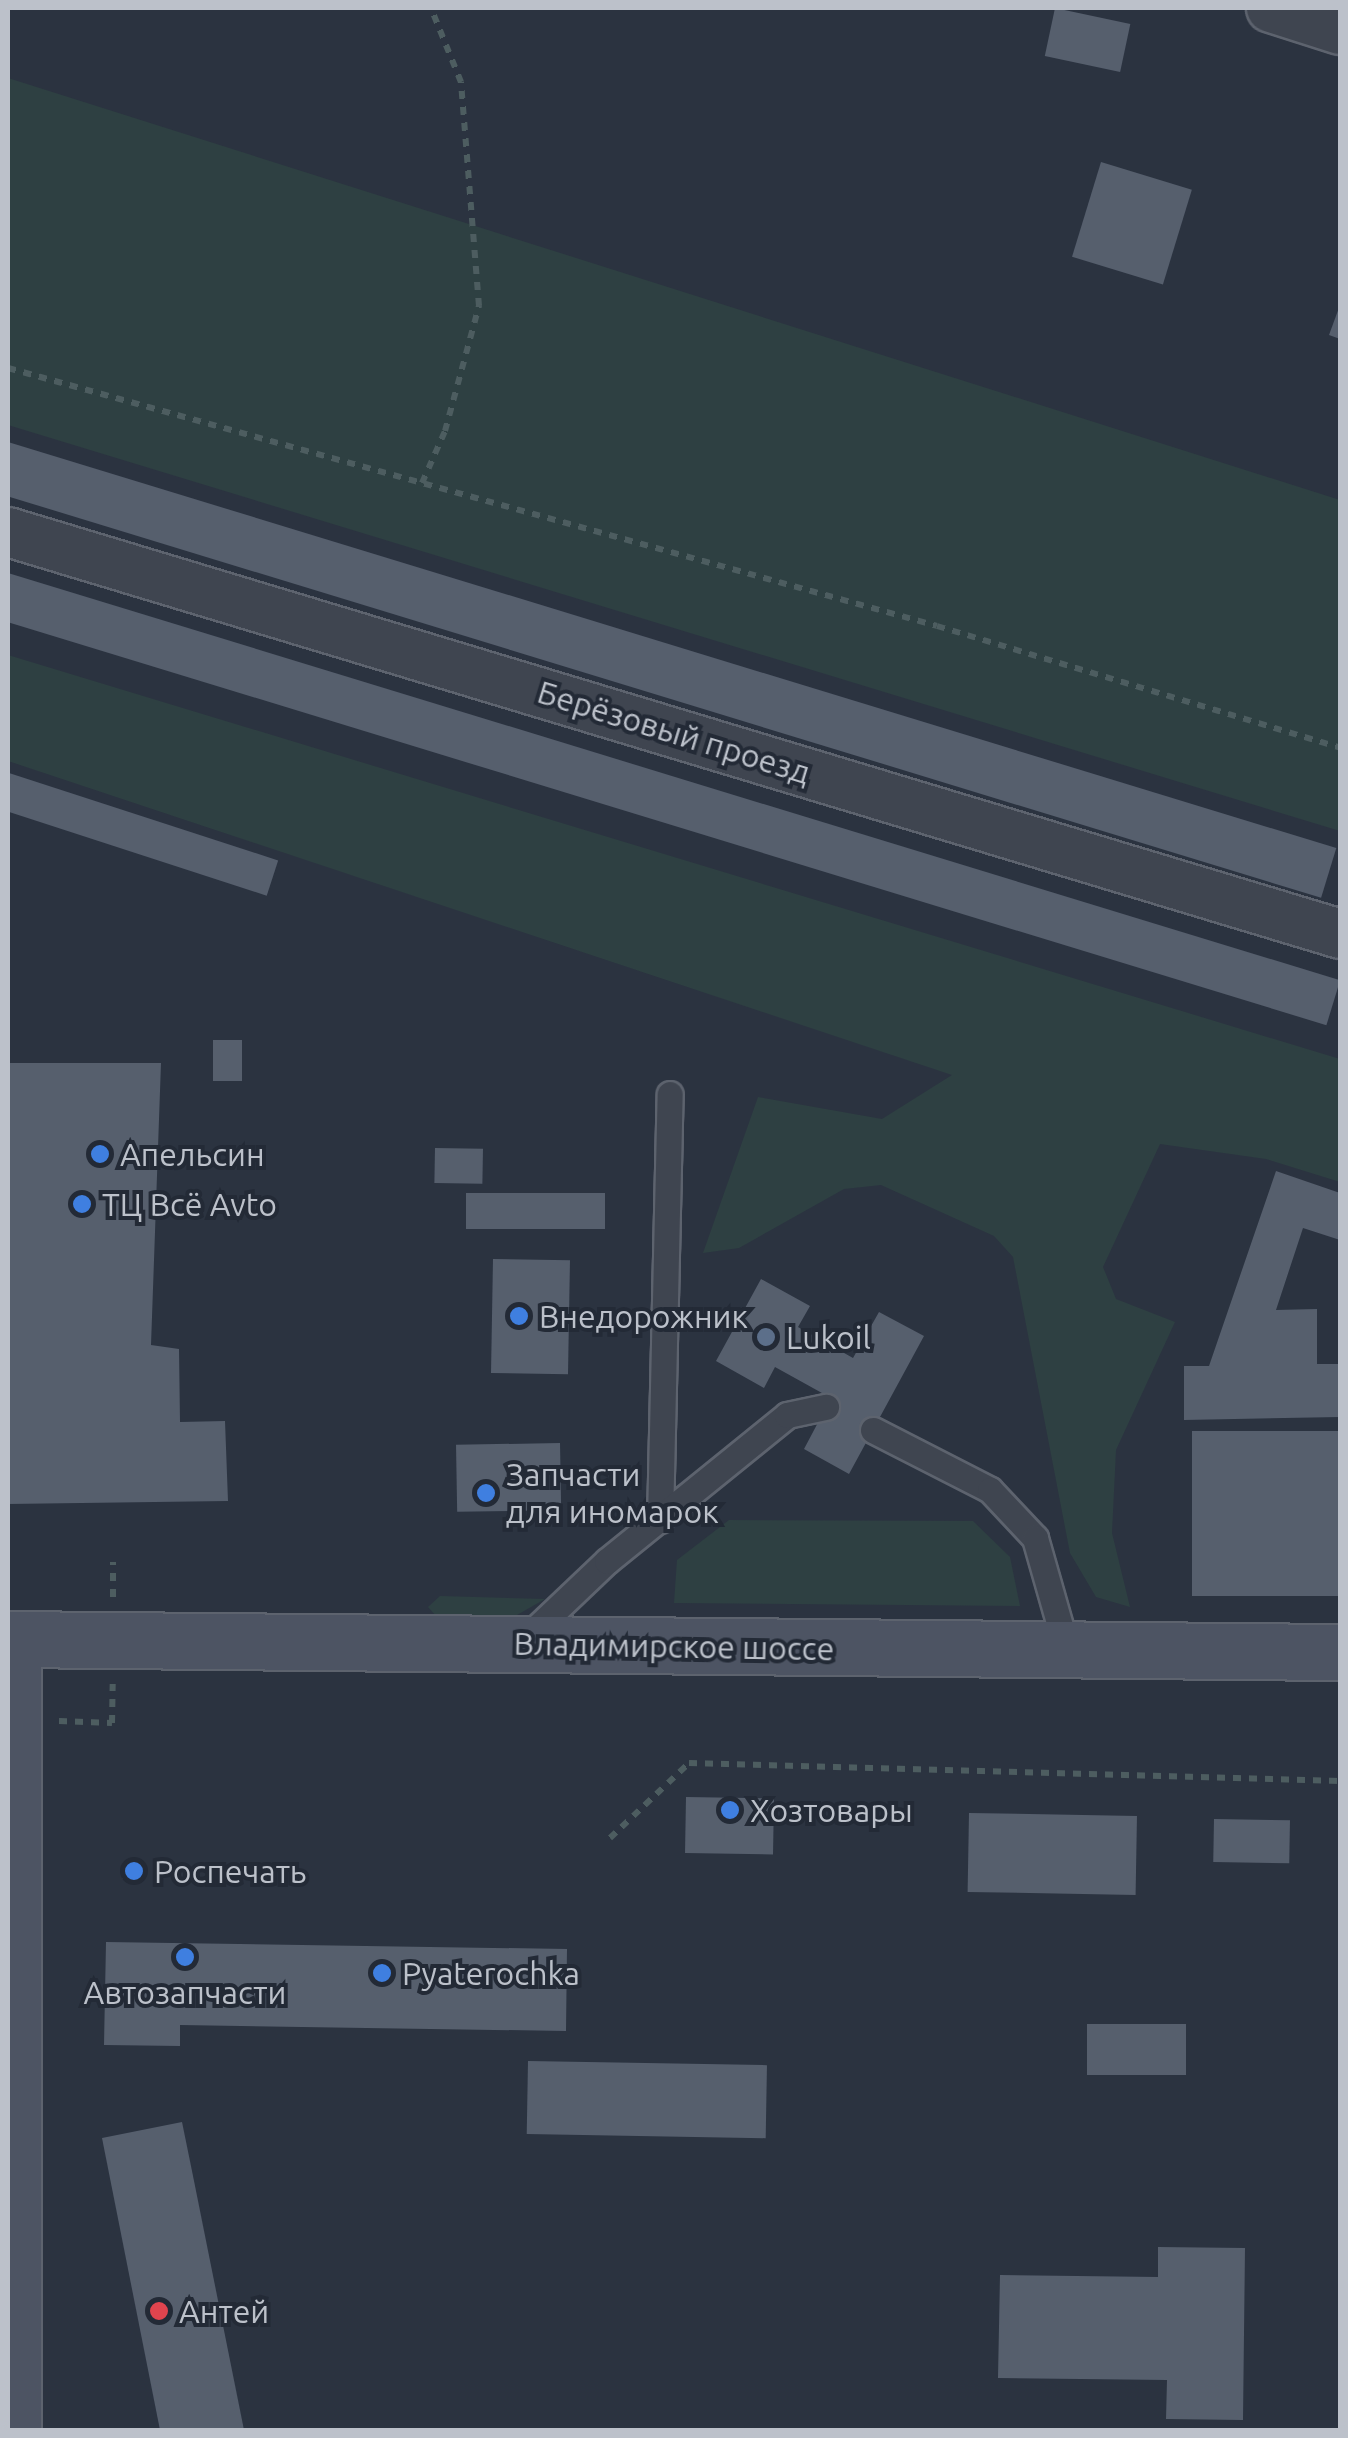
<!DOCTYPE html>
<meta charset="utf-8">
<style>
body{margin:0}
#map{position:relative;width:1348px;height:2438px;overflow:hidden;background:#2b3340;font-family:Ubuntu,sans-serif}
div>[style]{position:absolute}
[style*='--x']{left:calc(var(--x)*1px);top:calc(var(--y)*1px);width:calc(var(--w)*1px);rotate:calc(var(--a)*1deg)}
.green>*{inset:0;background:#2e4042}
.building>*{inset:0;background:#565f6d;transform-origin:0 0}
.path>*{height:6px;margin-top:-3px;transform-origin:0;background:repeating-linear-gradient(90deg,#4d5d60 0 8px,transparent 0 16px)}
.roads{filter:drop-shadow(2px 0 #5d636e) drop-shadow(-2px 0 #5d636e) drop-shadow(0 2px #5d636e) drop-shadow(0 -2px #5d636e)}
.lane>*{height:25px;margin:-12.5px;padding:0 12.5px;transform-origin:12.5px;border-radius:12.5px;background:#3f4550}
.street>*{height:48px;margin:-24px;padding:0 24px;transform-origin:24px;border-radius:24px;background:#3f4550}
.secondary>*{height:55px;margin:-27.5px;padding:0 27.5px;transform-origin:27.5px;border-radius:27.5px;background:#4d5463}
.dots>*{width:28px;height:28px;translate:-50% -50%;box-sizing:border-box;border:5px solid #232a36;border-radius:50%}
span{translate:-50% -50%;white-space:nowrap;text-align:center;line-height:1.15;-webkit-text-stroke:8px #232a36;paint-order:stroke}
.street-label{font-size:32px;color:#bcc1ca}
.poi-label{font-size:32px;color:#bcc1ca}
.left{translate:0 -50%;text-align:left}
.frame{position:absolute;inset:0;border:10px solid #bcc1ca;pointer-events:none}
</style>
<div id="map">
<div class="green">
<div style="clip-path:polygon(8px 78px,1340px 500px,1340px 831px,8px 425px)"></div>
<div style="clip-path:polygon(8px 655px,1340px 1059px,1340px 1182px,1266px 1159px,1160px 1144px,1103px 1267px,1116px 1299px,1175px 1322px,1116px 1450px,1112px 1533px,1130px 1607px,1096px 1597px,1070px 1553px,1013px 1257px,994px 1236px,881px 1185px,844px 1189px,739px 1248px,703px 1253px,758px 1097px,882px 1119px,952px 1075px,8px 761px)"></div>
<div style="clip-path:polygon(729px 1520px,973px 1521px,1010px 1557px,1020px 1606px,674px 1603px,677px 1560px)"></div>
<div style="clip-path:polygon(440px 1596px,545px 1599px,510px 1619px,437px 1617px,428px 1607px)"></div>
</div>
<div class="building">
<div style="left:1055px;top:8px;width:77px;height:49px;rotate:12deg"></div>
<div style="left:1101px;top:162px;width:95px;height:99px;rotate:17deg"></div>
<div style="clip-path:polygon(1340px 305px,1340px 339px,1329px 335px)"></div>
<div style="left:8px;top:442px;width:1389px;height:52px;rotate:17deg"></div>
<div style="left:8px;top:573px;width:1393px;height:47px;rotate:17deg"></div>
<div style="left:9px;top:773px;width:283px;height:37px;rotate:18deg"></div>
<div style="left:213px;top:1040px;width:29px;height:41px"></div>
<div style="clip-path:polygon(8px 1063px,161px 1063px,151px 1345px,179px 1349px,180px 1422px,225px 1421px,228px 1501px,8px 1504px)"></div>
<div style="left:435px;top:1148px;width:48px;height:35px;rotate:1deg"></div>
<div style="clip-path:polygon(1276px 1171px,1340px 1193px,1340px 1240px,1303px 1228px,1276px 1310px,1317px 1309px,1317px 1364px,1340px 1364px,1340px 1417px,1184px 1420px,1184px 1366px,1209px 1366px)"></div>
<div style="left:605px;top:1193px;width:36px;height:139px;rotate:90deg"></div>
<div style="left:493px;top:1259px;width:77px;height:114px;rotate:1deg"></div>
<div style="clip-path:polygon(761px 1279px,810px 1306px,798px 1327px,853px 1358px,879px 1312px,924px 1336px,849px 1474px,804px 1449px,831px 1398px,775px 1367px,764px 1388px,716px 1361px)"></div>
<div style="left:1192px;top:1431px;width:148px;height:165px"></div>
<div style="left:560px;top:1443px;width:67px;height:104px;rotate:89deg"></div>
<div style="left:686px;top:1797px;width:88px;height:56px;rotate:1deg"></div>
<div style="left:969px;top:1813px;width:168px;height:79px;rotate:1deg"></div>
<div style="left:1214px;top:1819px;width:76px;height:43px;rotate:1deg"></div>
<div style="left:123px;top:1862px;width:22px;height:17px;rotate:3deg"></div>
<div style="clip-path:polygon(106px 1942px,567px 1949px,566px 2031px,180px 2025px,180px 2046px,104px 2045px)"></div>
<div style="left:1087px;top:2024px;width:99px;height:51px"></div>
<div style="left:528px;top:2061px;width:239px;height:73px;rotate:1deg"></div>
<div style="clip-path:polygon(182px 2122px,192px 2171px,244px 2430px,160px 2430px,102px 2138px)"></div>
<div style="clip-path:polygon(1158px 2247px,1245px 2248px,1243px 2420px,1166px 2419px,1167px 2380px,998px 2378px,1000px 2275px,1158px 2277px)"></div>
</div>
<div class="path">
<div style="--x:8;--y:368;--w:964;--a:15.52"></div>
<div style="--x:937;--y:626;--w:421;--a:16.8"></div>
<div style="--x:422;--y:483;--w:57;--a:-66.1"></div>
<div style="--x:445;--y:431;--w:130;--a:-74.8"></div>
<div style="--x:479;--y:306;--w:225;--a:-94.6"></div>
<div style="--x:461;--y:82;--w:80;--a:-112.1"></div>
<div style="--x:113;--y:1597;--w:35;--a:-90"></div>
<div style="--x:59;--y:1721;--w:53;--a:2.2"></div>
<div style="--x:112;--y:1723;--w:39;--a:-89"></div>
<div style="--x:610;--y:1838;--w:109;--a:-43.5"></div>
<div style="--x:689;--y:1763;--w:651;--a:1.58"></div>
</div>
<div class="roads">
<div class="lane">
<div style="--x:873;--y:1430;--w:131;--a:27.1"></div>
<div style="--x:990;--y:1490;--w:66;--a:46.8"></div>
<div style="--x:1035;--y:1538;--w:116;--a:74.1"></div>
<div style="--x:660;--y:1520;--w:426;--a:-88.7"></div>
<div style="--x:525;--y:1639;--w:113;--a:-43.6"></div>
<div style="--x:607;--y:1561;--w:232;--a:-39"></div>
<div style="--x:787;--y:1415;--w:40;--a:-12"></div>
</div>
<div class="street">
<div style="--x:1271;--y:8;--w:72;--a:17.7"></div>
<div style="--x:8;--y:532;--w:1391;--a:16.79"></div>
</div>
<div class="secondary">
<div style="--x:8;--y:1639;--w:1332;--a:0.56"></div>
<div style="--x:13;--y:1639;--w:791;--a:90"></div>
</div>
</div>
<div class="dots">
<div style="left:100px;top:1154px;background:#3f7fe0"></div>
<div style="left:82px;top:1204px;background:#3f7fe0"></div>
<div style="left:519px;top:1316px;background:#3f7fe0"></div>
<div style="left:766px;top:1337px;background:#5c6f8a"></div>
<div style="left:486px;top:1493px;background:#3f7fe0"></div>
<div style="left:730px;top:1810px;background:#3f7fe0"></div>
<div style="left:134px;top:1871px;background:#3f7fe0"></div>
<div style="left:185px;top:1957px;background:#3f7fe0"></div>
<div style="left:382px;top:1973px;background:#3f7fe0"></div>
<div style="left:159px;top:2311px;background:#e0444e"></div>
</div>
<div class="street-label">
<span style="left:674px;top:732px;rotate:17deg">Берёзовый проезд</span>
<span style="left:674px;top:1646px;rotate:1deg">Владимирское шоссе</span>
</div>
<div class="poi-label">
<span class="left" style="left:120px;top:1154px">Апельсин</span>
<span class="left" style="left:102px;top:1204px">ТЦ Всё Avto</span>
<span class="left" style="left:539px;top:1316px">Внедорожник</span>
<span class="left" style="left:786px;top:1337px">Lukoil</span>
<span class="left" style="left:506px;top:1493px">Запчасти<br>для иномарок</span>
<span class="left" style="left:750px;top:1810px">Хозтовары</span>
<span class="left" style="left:154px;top:1871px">Роспечать</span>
<span class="left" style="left:402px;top:1973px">Pyaterochka</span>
<span style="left:185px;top:1992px">Автозапчасти</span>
<span class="left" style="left:179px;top:2311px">Антей</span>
</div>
<div class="frame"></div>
</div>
